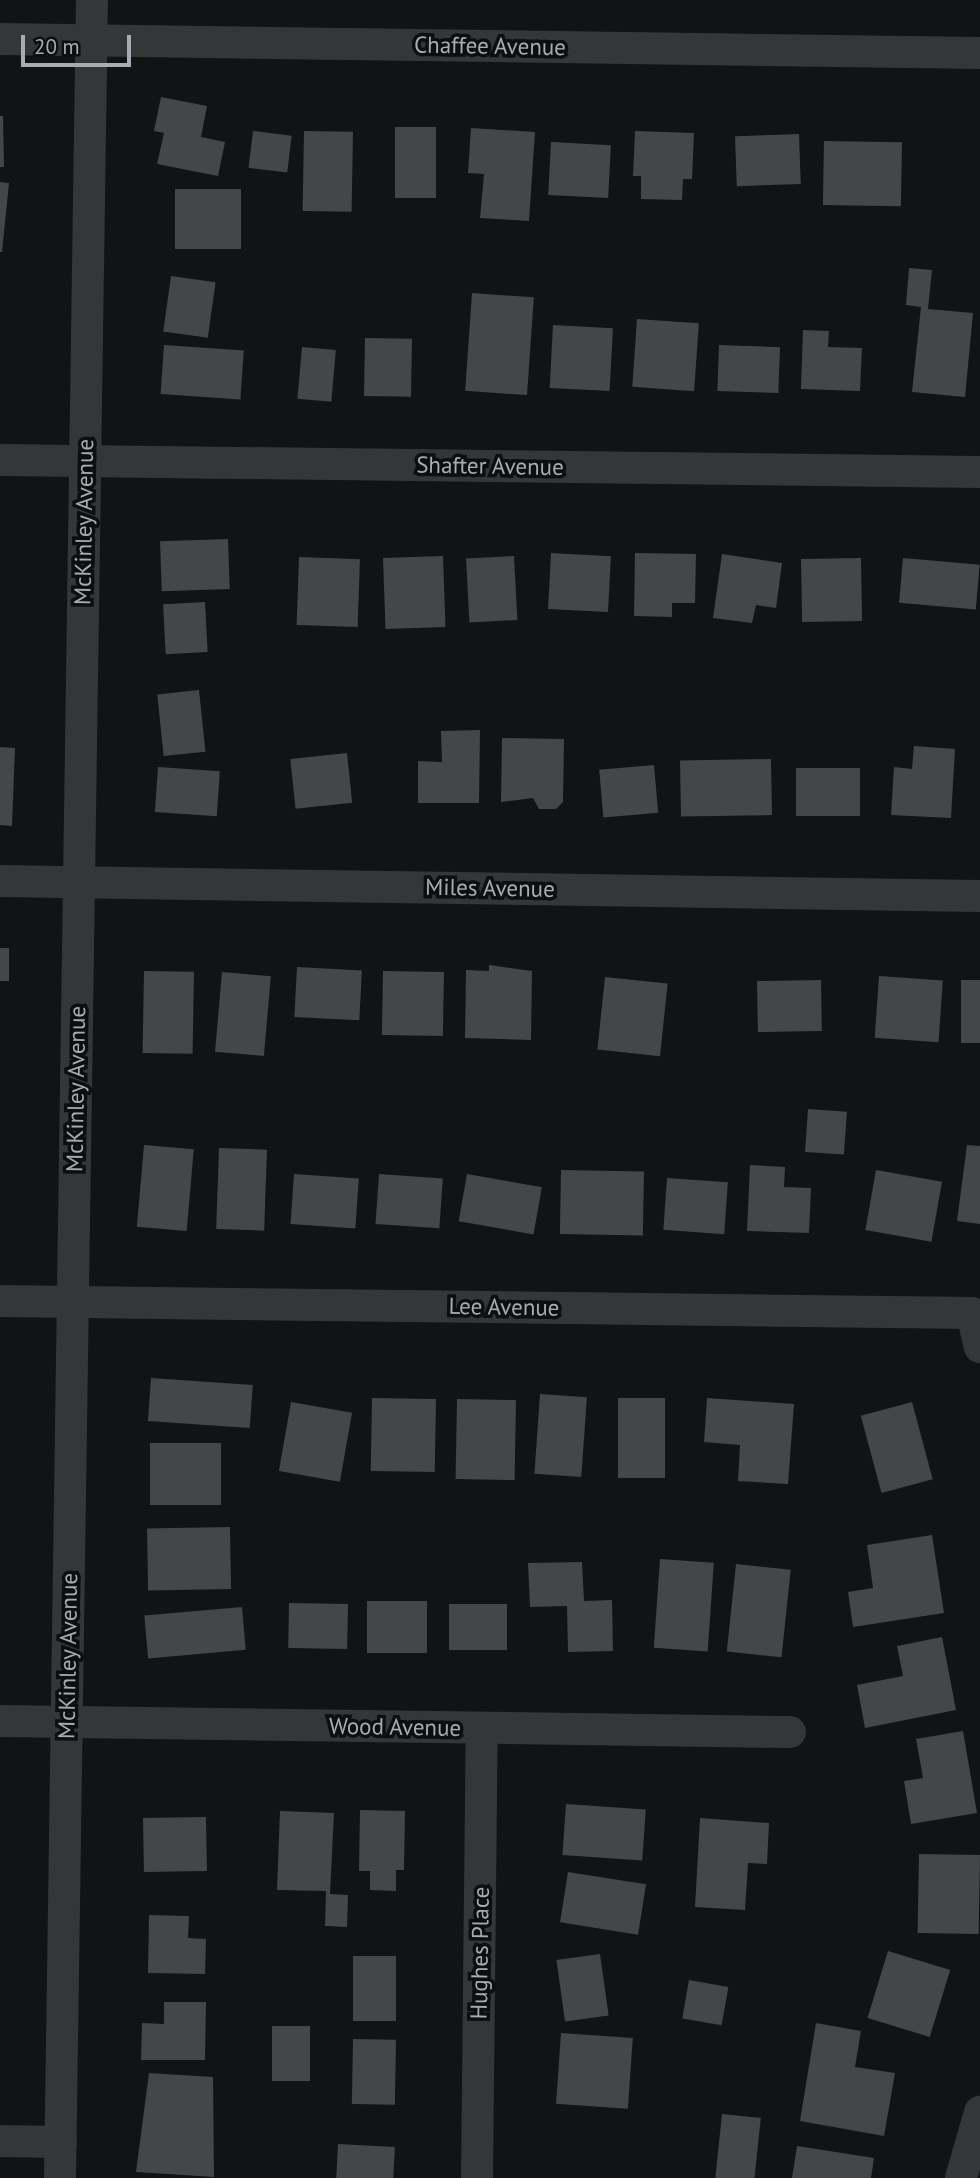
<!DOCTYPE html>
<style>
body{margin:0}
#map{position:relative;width:980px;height:2178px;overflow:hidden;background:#121314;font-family:"PT Sans",sans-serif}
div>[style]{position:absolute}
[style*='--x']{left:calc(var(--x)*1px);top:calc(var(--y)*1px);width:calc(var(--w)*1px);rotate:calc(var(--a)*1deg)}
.building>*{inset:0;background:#444649;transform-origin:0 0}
.street>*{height:32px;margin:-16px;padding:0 16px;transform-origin:16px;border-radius:16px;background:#343638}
span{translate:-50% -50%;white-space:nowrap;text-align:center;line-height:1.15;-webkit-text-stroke:7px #0d0e0f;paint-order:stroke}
.street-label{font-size:23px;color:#a5adb3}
.scale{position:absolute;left:21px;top:35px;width:110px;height:32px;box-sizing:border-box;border:4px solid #a5adb3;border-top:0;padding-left:9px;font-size:21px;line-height:24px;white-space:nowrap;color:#a5adb3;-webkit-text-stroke:5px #0d0e0f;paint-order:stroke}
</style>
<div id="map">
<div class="building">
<div style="clip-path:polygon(161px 97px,207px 106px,201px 137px,225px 142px,218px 176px,157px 164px,164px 133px,154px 131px)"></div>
<div style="clip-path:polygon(0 116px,3px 116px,4px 167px,0 167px)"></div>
<div style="left:395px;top:127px;width:41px;height:71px"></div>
<div style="clip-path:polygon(471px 128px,535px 132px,529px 221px,480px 218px,484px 174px,468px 173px)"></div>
<div style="left:253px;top:131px;width:39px;height:37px;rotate:7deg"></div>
<div style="left:304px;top:131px;width:49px;height:80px;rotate:1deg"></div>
<div style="clip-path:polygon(635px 131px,694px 133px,692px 179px,683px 179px,682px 200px,641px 199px,641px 176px,633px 176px)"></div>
<div style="left:799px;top:134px;width:50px;height:64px;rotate:88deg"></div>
<div style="left:824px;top:141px;width:78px;height:64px;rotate:1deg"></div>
<div style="left:551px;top:142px;width:60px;height:53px;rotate:3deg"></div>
<div style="clip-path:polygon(0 182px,9px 183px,2px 252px,0 252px)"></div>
<div style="left:241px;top:189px;width:60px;height:66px;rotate:90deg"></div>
<div style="clip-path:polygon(909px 268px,932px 270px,928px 309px,973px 313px,965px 397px,912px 392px,921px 307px,906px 305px)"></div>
<div style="left:171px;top:276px;width:45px;height:56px;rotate:8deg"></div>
<div style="left:472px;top:293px;width:62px;height:98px;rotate:4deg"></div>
<div style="left:637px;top:319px;width:62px;height:68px;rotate:4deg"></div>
<div style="left:553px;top:325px;width:60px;height:63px;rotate:3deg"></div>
<div style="clip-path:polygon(803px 330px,829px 331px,828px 347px,862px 348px,860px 391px,801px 389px)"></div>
<div style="left:365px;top:338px;width:47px;height:58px;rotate:1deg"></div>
<div style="left:164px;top:345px;width:80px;height:49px;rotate:4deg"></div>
<div style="left:719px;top:345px;width:61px;height:46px;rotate:2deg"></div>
<div style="left:302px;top:347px;width:34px;height:52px;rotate:5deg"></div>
<div style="left:228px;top:539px;width:50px;height:68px;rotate:88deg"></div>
<div style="left:551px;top:553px;width:60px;height:56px;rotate:3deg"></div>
<div style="clip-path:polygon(635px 553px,696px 554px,695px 603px,672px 603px,672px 617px,634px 616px)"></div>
<div style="clip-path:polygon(722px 554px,782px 563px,776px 608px,756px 605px,752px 623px,713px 618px)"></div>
<div style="left:443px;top:556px;width:71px;height:60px;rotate:88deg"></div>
<div style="left:514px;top:556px;width:64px;height:48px;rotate:87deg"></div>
<div style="left:299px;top:557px;width:61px;height:68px;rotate:2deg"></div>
<div style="left:861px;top:558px;width:63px;height:60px;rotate:89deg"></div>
<div style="left:903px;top:558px;width:77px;height:45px;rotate:5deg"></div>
<div style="left:205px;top:602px;width:50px;height:42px;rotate:87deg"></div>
<div style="left:199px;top:690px;width:62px;height:42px;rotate:84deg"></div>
<div style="clip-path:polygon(480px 730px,479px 803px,418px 803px,418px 761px,442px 762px,441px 731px)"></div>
<div style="clip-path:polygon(502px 738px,564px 739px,563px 802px,556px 809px,539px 809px,533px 798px,501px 802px)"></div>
<div style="clip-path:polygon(914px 746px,955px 749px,951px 818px,891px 815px,894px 767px,912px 769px)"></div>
<div style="clip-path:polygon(0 747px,15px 748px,12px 826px,0 825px)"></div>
<div style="left:347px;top:753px;width:50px;height:57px;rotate:84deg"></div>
<div style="left:771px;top:759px;width:56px;height:91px;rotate:89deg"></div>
<div style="left:654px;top:765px;width:48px;height:55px;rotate:85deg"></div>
<div style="left:158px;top:767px;width:62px;height:45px;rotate:4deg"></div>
<div style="left:860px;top:768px;width:48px;height:64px;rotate:90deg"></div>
<div style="left:0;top:948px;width:9px;height:33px"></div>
<div style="clip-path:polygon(489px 965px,532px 971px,531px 1040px,465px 1038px,466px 970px,489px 971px)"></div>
<div style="left:297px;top:967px;width:65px;height:50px;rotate:3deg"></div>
<div style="left:144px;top:971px;width:50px;height:82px;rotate:1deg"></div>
<div style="left:383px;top:971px;width:61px;height:64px;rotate:1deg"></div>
<div style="left:222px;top:972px;width:49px;height:80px;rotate:5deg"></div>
<div style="left:879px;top:976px;width:64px;height:62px;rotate:4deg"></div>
<div style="left:605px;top:977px;width:63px;height:73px;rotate:6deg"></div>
<div style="left:821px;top:980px;width:51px;height:64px;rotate:89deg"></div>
<div style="left:961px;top:980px;width:19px;height:63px"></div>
<div style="left:808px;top:1109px;width:39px;height:43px;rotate:4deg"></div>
<div style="left:144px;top:1145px;width:50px;height:82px;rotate:5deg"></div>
<div style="clip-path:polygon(967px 1145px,980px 1146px,980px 1224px,957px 1221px)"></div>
<div style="left:219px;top:1148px;width:48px;height:81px;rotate:2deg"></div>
<div style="clip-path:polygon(750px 1165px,785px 1167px,784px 1187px,811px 1188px,809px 1233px,747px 1231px)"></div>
<div style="left:561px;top:1170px;width:83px;height:64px;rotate:1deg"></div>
<div style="left:876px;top:1170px;width:67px;height:61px;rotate:10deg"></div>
<div style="left:294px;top:1174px;width:65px;height:50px;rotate:4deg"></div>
<div style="left:379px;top:1174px;width:64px;height:50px;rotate:4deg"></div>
<div style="left:467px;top:1174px;width:76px;height:48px;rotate:10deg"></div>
<div style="left:667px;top:1178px;width:61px;height:52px;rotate:4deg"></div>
<div style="left:151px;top:1378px;width:102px;height:43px;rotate:4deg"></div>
<div style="left:540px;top:1394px;width:47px;height:80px;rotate:4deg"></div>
<div style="left:372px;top:1398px;width:64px;height:73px;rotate:1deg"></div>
<div style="left:618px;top:1398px;width:47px;height:80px"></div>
<div style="clip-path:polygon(707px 1398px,794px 1404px,788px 1484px,738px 1481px,740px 1445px,704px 1442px)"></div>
<div style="left:457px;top:1399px;width:59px;height:80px;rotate:1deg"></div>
<div style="left:291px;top:1402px;width:62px;height:70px;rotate:10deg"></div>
<div style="left:912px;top:1402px;width:80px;height:53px;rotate:75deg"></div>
<div style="left:150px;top:1443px;width:71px;height:62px"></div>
<div style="left:230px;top:1527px;width:62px;height:83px;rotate:89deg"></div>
<div style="clip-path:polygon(932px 1535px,944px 1613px,853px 1627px,848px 1592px,873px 1588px,867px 1545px)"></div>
<div style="left:660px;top:1559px;width:54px;height:89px;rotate:4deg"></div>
<div style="clip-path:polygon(582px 1562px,584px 1601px,612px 1600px,613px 1651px,568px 1652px,567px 1606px,530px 1607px,528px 1563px)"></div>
<div style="left:736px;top:1564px;width:55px;height:88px;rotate:6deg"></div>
<div style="left:367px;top:1601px;width:60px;height:52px"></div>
<div style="left:289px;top:1603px;width:59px;height:45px;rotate:1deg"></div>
<div style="left:507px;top:1604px;width:46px;height:58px;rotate:90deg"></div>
<div style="left:242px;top:1607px;width:43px;height:98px;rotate:85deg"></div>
<div style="clip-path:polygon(942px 1637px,956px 1710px,865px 1728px,857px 1685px,903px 1676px,897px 1646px)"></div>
<div style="clip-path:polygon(963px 1731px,977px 1813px,911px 1824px,904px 1781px,923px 1778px,916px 1739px)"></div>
<div style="left:566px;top:1804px;width:80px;height:51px;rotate:4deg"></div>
<div style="clip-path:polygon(360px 1810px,405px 1811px,404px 1870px,396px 1870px,396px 1891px,370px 1890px,370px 1871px,359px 1871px)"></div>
<div style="clip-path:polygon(280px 1811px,334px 1813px,330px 1894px,348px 1895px,347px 1927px,325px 1926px,326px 1891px,277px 1890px)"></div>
<div style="left:206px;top:1817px;width:54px;height:63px;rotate:89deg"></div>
<div style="clip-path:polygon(700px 1818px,769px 1823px,767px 1864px,748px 1863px,745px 1910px,695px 1907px)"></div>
<div style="left:919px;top:1854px;width:61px;height:79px;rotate:1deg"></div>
<div style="left:568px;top:1872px;width:79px;height:51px;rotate:9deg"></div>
<div style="clip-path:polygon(149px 1915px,189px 1916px,188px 1938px,206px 1939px,205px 1974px,148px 1973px)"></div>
<div style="left:888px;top:1951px;width:65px;height:70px;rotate:17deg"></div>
<div style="left:600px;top:1954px;width:62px;height:44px;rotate:82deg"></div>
<div style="left:353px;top:1956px;width:43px;height:65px"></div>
<div style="left:689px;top:1980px;width:40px;height:39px;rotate:10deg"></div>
<div style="clip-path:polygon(164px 2002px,206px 2002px,205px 2060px,141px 2060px,142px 2023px,164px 2024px)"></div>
<div style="clip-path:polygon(816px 2023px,861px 2031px,855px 2067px,895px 2073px,884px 2136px,800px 2121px)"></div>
<div style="left:272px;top:2026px;width:38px;height:55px"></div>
<div style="left:561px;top:2033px;width:72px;height:71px;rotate:4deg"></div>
<div style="left:353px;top:2039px;width:43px;height:65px;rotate:1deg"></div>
<div style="clip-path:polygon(149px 2073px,213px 2077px,214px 2177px,136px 2172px)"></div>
<div style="left:722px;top:2114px;width:39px;height:64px;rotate:6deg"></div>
<div style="left:338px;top:2144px;width:57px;height:34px;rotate:3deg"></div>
<div style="clip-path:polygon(797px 2146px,874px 2158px,871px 2178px,792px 2178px)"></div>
</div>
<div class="street">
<div style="--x:0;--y:39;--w:980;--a:0.82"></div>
<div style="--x:0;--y:460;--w:980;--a:0.7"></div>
<div style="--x:0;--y:881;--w:980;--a:0.88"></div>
<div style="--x:0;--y:1301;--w:972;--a:0.71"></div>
<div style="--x:972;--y:1313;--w:35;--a:77"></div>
<div style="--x:0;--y:1721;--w:790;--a:0.8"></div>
<div style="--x:0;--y:2141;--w:61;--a:0.9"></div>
<div style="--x:60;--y:2178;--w:2178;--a:-89.16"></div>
<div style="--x:477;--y:2178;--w:449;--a:-89.4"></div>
<div style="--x:961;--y:2178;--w:69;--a:-73.9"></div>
</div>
<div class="street-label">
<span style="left:490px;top:46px;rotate:1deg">Chaffee Avenue</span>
<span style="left:490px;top:466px;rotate:1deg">Shafter Avenue</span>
<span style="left:84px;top:522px;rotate:-89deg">McKinley Avenue</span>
<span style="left:490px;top:888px;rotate:1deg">Miles Avenue</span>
<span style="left:76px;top:1089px;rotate:-89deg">McKinley Avenue</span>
<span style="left:504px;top:1307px;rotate:1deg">Lee Avenue</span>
<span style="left:68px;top:1656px;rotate:-89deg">McKinley Avenue</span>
<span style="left:395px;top:1727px;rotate:1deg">Wood Avenue</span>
<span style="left:480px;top:1953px;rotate:-89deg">Hughes Place</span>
</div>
<div class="scale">20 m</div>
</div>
